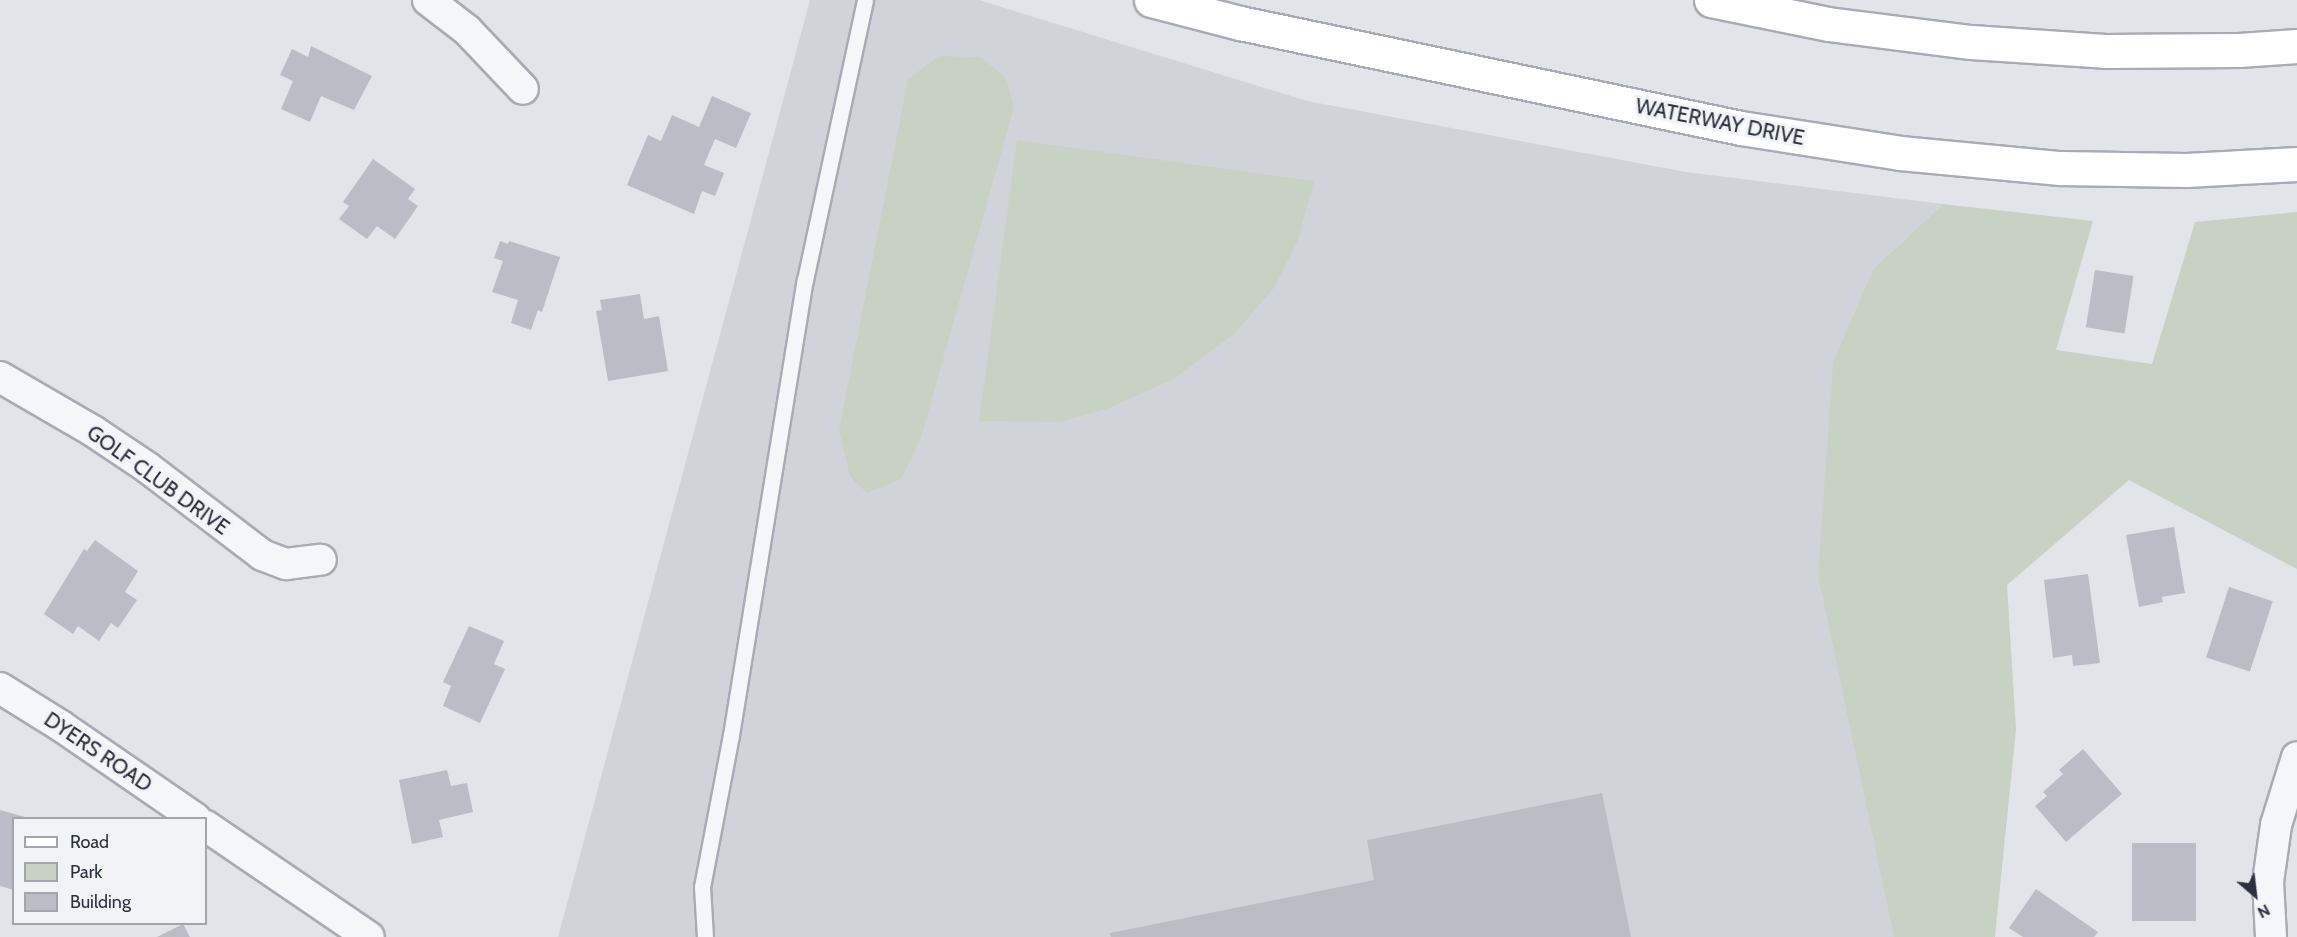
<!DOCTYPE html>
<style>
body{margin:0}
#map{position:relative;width:2297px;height:937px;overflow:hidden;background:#e2e4e9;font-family:Cabin,sans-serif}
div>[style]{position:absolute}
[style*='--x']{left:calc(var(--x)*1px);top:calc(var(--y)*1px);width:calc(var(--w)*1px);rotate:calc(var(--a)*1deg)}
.built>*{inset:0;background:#d1d3db}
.green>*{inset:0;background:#c7d2c5}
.building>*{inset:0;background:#babdc5;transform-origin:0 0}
.roads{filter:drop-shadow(2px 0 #a8abb3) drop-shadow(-2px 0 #a8abb3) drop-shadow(0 2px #a8abb3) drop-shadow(0 -2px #a8abb3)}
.lane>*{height:15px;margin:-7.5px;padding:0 7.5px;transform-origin:7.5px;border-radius:7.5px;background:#f5f6f8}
.street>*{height:30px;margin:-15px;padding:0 15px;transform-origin:15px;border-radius:15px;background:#f5f6f8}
.secondary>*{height:33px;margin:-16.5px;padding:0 16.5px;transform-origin:16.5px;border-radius:16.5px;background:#fff}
span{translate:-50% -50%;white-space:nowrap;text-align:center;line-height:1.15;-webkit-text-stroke:6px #f2f3f7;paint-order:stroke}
.street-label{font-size:21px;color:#2c313f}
.legend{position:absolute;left:12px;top:817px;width:195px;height:108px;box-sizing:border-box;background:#f2f3f7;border:2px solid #a3a5ad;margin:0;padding:8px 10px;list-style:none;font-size:18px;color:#2c313f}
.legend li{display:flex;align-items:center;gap:12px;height:30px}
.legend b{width:30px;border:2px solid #a3a5ad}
.north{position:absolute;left:2225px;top:865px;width:60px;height:60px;-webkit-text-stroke:4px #f2f3f7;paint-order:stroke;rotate:152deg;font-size:16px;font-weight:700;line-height:24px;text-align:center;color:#2c313f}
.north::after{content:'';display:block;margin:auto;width:21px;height:27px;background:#2c313f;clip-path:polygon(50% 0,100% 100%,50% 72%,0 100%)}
</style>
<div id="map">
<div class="built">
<div style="clip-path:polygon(810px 0,979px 0,1307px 101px,1686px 172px,1943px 204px,1874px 268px,1923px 937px,558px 937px)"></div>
</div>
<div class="green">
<div style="clip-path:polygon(939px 56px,981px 57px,1006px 78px,1014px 107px,921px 438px,901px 479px,867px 493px,850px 477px,839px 430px,908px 79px)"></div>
<div style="clip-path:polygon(1017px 140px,1314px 181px,1298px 240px,1274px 288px,1234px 334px,1174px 379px,1109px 408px,1060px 422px,979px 421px)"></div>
<div style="clip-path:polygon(1943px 204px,2093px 221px,2056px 350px,2152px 364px,2195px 222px,2297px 212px,2297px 569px,2129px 480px,2007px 585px,2016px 729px,1995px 937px,1894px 937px,1818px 575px,1833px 362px,1874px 268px)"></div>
</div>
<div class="building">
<div style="clip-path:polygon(311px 46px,372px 76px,354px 110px,321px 96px,310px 122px,281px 109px,293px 81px,280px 75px,292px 49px,308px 57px)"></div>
<div style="clip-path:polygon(712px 96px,751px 113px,736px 148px,715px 139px,704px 165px,724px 173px,715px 196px,702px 191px,694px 214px,627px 185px,648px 135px,661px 141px,672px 115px,699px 127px)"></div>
<div style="clip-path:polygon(373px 159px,415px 189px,408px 199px,418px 206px,395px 239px,377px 226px,367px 239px,339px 219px,349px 206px,343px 202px)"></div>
<div style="clip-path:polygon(500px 241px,508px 244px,509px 241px,560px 257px,542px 312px,538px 310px,531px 330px,511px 323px,518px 300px,492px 292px,503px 261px,494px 258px)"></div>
<div style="left:2095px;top:270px;width:39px;height:58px;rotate:9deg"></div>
<div style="clip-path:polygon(640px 294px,644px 319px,659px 316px,668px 371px,608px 381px,596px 311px,602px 310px,600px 300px)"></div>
<div style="clip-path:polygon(2174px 527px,2185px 593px,2162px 597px,2163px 602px,2139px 607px,2126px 535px)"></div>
<div style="clip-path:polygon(95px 540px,138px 571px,125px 592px,137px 600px,118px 628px,111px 623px,99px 641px,78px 626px,73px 634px,44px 614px,84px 549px,87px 551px)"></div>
<div style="clip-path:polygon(2088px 574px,2100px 663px,2073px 666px,2072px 655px,2053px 658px,2044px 580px)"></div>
<div style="left:2229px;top:587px;width:46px;height:74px;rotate:18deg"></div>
<div style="clip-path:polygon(469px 626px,504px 641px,494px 664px,505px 669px,480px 723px,443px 706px,451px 686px,443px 682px)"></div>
<div style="clip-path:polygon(2083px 749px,2122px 794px,2066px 842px,2035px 806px,2047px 796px,2043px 792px,2063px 774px,2059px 770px)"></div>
<div style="clip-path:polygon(447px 770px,451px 786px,467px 783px,473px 812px,439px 820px,443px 837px,412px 844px,399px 780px)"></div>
<div style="clip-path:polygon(1602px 793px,1631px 937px,1111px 937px,1110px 933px,1374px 880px,1367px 840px)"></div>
<div style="clip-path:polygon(0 810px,29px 818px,14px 818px,14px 890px,0 886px)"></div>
<div style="left:2132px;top:843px;width:64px;height:78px"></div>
<div style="clip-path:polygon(2036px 889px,2098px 932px,2094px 937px,2023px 937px,2009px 928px)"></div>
<div style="clip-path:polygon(183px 924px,190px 937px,157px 937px)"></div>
</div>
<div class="roads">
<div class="lane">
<div style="--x:705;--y:937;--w:50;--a:-93.4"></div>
<div style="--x:702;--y:887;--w:155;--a:-79.2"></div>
<div style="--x:731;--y:735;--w:461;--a:-80.8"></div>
<div style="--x:805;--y:280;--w:286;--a:-77.9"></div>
</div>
<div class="street">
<div style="--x:428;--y:0;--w:49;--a:37.6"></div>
<div style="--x:467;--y:30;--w:81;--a:46.5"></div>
<div style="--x:0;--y:377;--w:108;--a:30.1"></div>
<div style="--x:93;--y:431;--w:66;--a:33.9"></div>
<div style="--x:148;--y:468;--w:143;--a:37.3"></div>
<div style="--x:262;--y:555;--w:26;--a:21"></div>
<div style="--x:286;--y:564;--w:35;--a:-7"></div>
<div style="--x:0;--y:688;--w:72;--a:31.9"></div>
<div style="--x:61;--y:726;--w:163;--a:34.5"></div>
<div style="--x:206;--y:826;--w:197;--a:34.3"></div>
<div style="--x:2271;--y:937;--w:55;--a:-93.1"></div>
<div style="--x:2268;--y:882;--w:58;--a:-82"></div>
<div style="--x:2276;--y:825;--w:71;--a:-72.8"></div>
</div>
<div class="secondary">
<div style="--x:1151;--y:0;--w:92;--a:14.5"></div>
<div style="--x:1240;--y:23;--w:512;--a:11.84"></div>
<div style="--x:1741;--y:128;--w:161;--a:8.9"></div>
<div style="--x:1900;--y:153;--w:161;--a:5.4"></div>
<div style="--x:2060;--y:168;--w:126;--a:0.9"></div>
<div style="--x:2186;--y:170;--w:111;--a:-3.1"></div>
<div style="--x:1711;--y:0;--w:119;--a:11.6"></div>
<div style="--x:1828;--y:24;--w:144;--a:7.2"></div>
<div style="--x:1971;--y:42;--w:134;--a:3.8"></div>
<div style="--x:2105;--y:51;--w:134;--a:-0.4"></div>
<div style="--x:2239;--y:50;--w:58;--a:-3.9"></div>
</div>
</div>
<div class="street-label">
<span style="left:1720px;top:122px;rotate:11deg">WATERWAY DRIVE</span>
<span style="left:158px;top:480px;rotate:36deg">GOLF CLUB DRIVE</span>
<span style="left:98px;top:752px;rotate:34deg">DYERS ROAD</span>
</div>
<ul class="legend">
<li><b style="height:8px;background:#fff"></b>Road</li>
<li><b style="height:16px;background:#c7d2c5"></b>Park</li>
<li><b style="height:16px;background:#babdc5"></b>Building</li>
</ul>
<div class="north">N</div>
</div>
